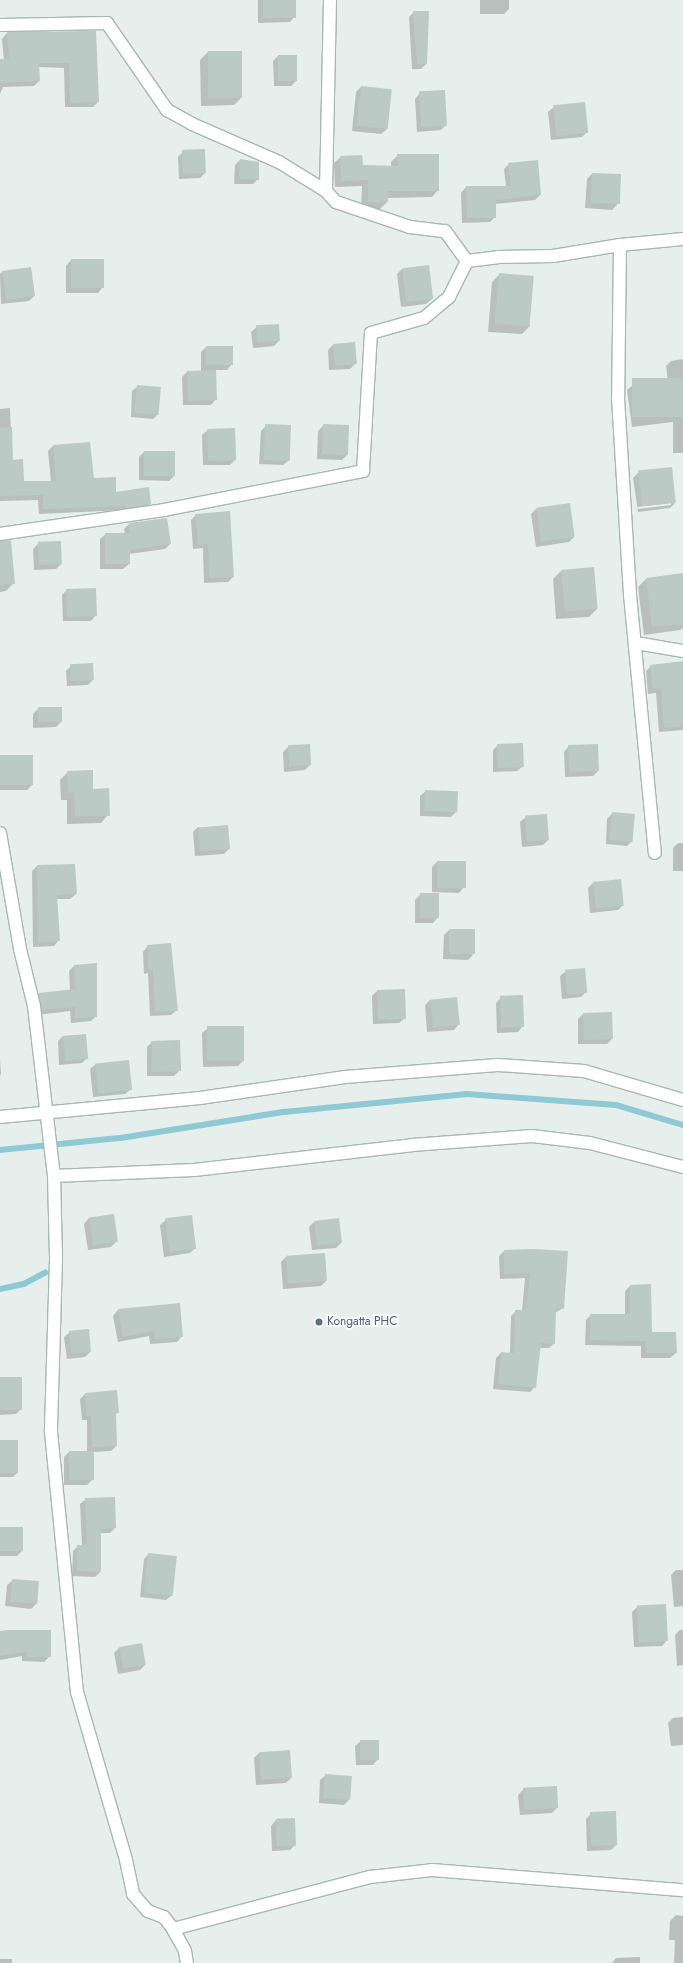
<!DOCTYPE html>
<style>
body{margin:0}
#map{position:relative;width:683px;height:1963px;overflow:hidden;background:#e6efeb;font-family:Jost,sans-serif}
div>[style]{position:absolute}
[style*='--x']{left:calc(var(--x)*1px);top:calc(var(--y)*1px);width:calc(var(--w)*1px);rotate:calc(var(--a)*1deg)}
.shadow>*{inset:0;background:#0003;transform-origin:0 0}
.stream>*{height:5.5px;margin:-2.75px;padding:0 2.75px;transform-origin:2.75px;border-radius:2.75px;background:#8ec9d4}
.building>*{inset:0;background:#bbcac4;transform-origin:0 0}
.roads{filter:drop-shadow(1px 0 #a8b8b2) drop-shadow(-1px 0 #a8b8b2) drop-shadow(0 1px #a8b8b2) drop-shadow(0 -1px #a8b8b2)}
.minor>*{height:12px;margin:-6px;padding:0 6px;transform-origin:6px;border-radius:6px;background:#fff}
.dots>*{width:11px;height:11px;translate:-50% -50%;box-sizing:border-box;border:2px solid #f7fbf9;border-radius:50%}
span{translate:-50% -50%;white-space:nowrap;text-align:center;line-height:1.15;-webkit-text-stroke:4px #f7fbf9;paint-order:stroke}
.service-label{font-size:12px;color:#4e5e75}
.left{translate:0 -50%;text-align:left}
</style>
<div id="map">
<div class="shadow">
<div style="clip-path:polygon(258px 0,295px 0,295px 16px,290px 22px,258px 23px)"></div>
<div style="clip-path:polygon(480px 0,509px 0,509px 9px,504px 14px,480px 14px)"></div>
<div style="clip-path:polygon(414px 12px,426px 64px,421px 69px,412px 69px,409px 17px)"></div>
<div style="clip-path:polygon(95px 32px,98px 102px,93px 107px,65px 107px,64px 68px,39px 67px,39px 81px,34px 86px,3px 87px,0 94px,0 60px,4px 60px,2px 39px,7px 33px)"></div>
<div style="clip-path:polygon(208px 52px,241px 52px,242px 97px,234px 105px,201px 106px,200px 60px)"></div>
<div style="clip-path:polygon(278px 56px,297px 80px,291px 86px,274px 86px,273px 61px)"></div>
<div style="clip-path:polygon(361px 87px,387px 129px,381px 134px,352px 131px,356px 92px)"></div>
<div style="clip-path:polygon(420px 93px,446px 125px,441px 130px,417px 132px,415px 99px)"></div>
<div style="clip-path:polygon(554px 107px,587px 132px,582px 137px,551px 140px,548px 112px)"></div>
<div style="clip-path:polygon(183px 152px,205px 173px,200px 178px,179px 179px,178px 157px)"></div>
<div style="clip-path:polygon(398px 155px,438px 190px,432px 197px,387px 198px,387px 202px,380px 209px,361px 208px,362px 186px,335px 187px,334px 163px,341px 157px,362px 166px,391px 167px,391px 162px)"></div>
<div style="clip-path:polygon(240px 160px,258px 163px,258px 179px,253px 184px,234px 184px,235px 165px)"></div>
<div style="clip-path:polygon(509px 164px,540px 195px,535px 200px,495px 204px,495px 217px,490px 222px,462px 223px,461px 193px,466px 187px,506px 187px,504px 169px)"></div>
<div style="clip-path:polygon(592px 174px,620px 175px,617px 205px,612px 210px,585px 208px,587px 179px)"></div>
<div style="clip-path:polygon(71px 260px,103px 260px,103px 287px,98px 293px,66px 293px,66px 266px)"></div>
<div style="clip-path:polygon(402px 269px,432px 299px,426px 304px,401px 307px,397px 274px)"></div>
<div style="clip-path:polygon(3px 271px,34px 296px,29px 301px,1px 304px,0 274px)"></div>
<div style="clip-path:polygon(500px 274px,530px 326px,522px 334px,488px 332px,492px 282px)"></div>
<div style="clip-path:polygon(257px 327px,279px 341px,274px 346px,253px 348px,251px 332px)"></div>
<div style="clip-path:polygon(333px 345px,356px 363px,350px 369px,329px 370px,328px 350px)"></div>
<div style="clip-path:polygon(206px 347px,232px 364px,227px 370px,215px 370px,216px 399px,211px 405px,183px 405px,182px 377px,187px 372px,201px 372px,201px 352px)"></div>
<div style="clip-path:polygon(683px 359px,683px 453px,673px 453px,673px 422px,632px 427px,627px 390px,633px 385px,668px 381px,666px 366px,671px 361px)"></div>
<div style="clip-path:polygon(138px 386px,158px 414px,153px 419px,131px 417px,132px 391px)"></div>
<div style="clip-path:polygon(10px 408px,12px 461px,23px 482px,51px 482px,48px 451px,53px 446px,93px 479px,115px 493px,150px 504px,145px 509px,39px 514px,38px 500px,0 501px,0 409px)"></div>
<div style="clip-path:polygon(266px 426px,289px 460px,283px 465px,259px 464px,261px 431px)"></div>
<div style="clip-path:polygon(323px 426px,347px 455px,342px 460px,317px 459px,318px 431px)"></div>
<div style="clip-path:polygon(208px 430px,235px 460px,230px 465px,203px 465px,202px 435px)"></div>
<div style="clip-path:polygon(144px 452px,174px 476px,169px 481px,139px 480px,139px 457px)"></div>
<div style="clip-path:polygon(evenodd,638px 473px,675px 503px,670px 508px,638px 512px,633px 478px,638px 473px,671px 503px,671px 505px,638px 509px,637px 507px,671px 503px)"></div>
<div style="clip-path:polygon(569px 504px,574px 537px,569px 542px,536px 547px,531px 514px,536px 509px)"></div>
<div style="clip-path:polygon(196px 515px,233px 577px,228px 582px,204px 583px,203px 548px,193px 549px,191px 520px)"></div>
<div style="clip-path:polygon(129px 524px,170px 544px,165px 549px,129px 554px,129px 564px,123px 569px,100px 569px,100px 539px,106px 534px,125px 534px,124px 529px)"></div>
<div style="clip-path:polygon(38px 544px,61px 564px,56px 569px,34px 570px,33px 549px)"></div>
<div style="clip-path:polygon(0 546px,14px 583px,6px 591px,0 592px)"></div>
<div style="clip-path:polygon(593px 568px,597px 609px,589px 617px,556px 619px,553px 579px,561px 571px)"></div>
<div style="clip-path:polygon(682px 574px,683px 628px,680px 630px,644px 635px,638px 587px,646px 579px)"></div>
<div style="clip-path:polygon(67px 590px,96px 615px,91px 621px,63px 621px,62px 595px)"></div>
<div style="clip-path:polygon(683px 662px,683px 730px,659px 732px,656px 693px,648px 694px,646px 671px,651px 666px)"></div>
<div style="clip-path:polygon(71px 666px,93px 680px,88px 685px,67px 686px,66px 671px)"></div>
<div style="clip-path:polygon(61px 708px,61px 722px,56px 727px,33px 728px,33px 714px,38px 709px)"></div>
<div style="clip-path:polygon(498px 745px,523px 766px,517px 771px,493px 772px,493px 750px)"></div>
<div style="clip-path:polygon(569px 746px,598px 771px,593px 776px,565px 777px,564px 752px)"></div>
<div style="clip-path:polygon(288px 747px,310px 765px,305px 770px,284px 772px,283px 752px)"></div>
<div style="clip-path:polygon(0 756px,32px 785px,27px 790px,0 790px)"></div>
<div style="clip-path:polygon(68px 772px,92px 790px,108px 815px,101px 823px,67px 824px,67px 800px,61px 800px,60px 780px)"></div>
<div style="clip-path:polygon(426px 791px,456px 812px,451px 817px,420px 816px,420px 796px)"></div>
<div style="clip-path:polygon(613px 813px,632px 841px,627px 846px,606px 844px,607px 819px)"></div>
<div style="clip-path:polygon(546px 815px,548px 840px,543px 845px,522px 847px,520px 822px,526px 817px)"></div>
<div style="clip-path:polygon(198px 827px,229px 849px,224px 854px,195px 856px,193px 832px)"></div>
<div style="clip-path:polygon(678px 843px,683px 843px,683px 871px,673px 871px,673px 848px)"></div>
<div style="clip-path:polygon(437px 862px,464px 887px,459px 893px,432px 892px,432px 867px)"></div>
<div style="clip-path:polygon(37px 866px,76px 894px,70px 899px,56px 899px,59px 940px,54px 946px,33px 947px,32px 871px)"></div>
<div style="clip-path:polygon(593px 883px,623px 905px,618px 910px,590px 913px,588px 888px)"></div>
<div style="clip-path:polygon(421px 894px,438px 917px,433px 923px,415px 923px,415px 900px)"></div>
<div style="clip-path:polygon(449px 930px,473px 955px,468px 960px,443px 959px,444px 935px)"></div>
<div style="clip-path:polygon(148px 946px,177px 1010px,171px 1015px,150px 1016px,148px 973px,144px 974px,143px 952px)"></div>
<div style="clip-path:polygon(74px 966px,96px 1016px,91px 1021px,71px 1023px,70px 1011px,37px 1015px,34px 999px,39px 994px,70px 990px,69px 971px)"></div>
<div style="clip-path:polygon(566px 971px,586px 992px,581px 997px,562px 999px,560px 976px)"></div>
<div style="clip-path:polygon(377px 991px,405px 1018px,399px 1023px,373px 1024px,372px 996px)"></div>
<div style="clip-path:polygon(501px 998px,523px 1026px,518px 1032px,497px 1033px,496px 1003px)"></div>
<div style="clip-path:polygon(430px 1000px,459px 1024px,454px 1030px,427px 1032px,425px 1005px)"></div>
<div style="clip-path:polygon(583px 1014px,612px 1039px,607px 1044px,578px 1044px,578px 1019px)"></div>
<div style="clip-path:polygon(208px 1028px,243px 1061px,238px 1066px,203px 1067px,202px 1033px)"></div>
<div style="clip-path:polygon(85px 1035px,87px 1058px,82px 1063px,59px 1065px,58px 1041px,63px 1036px)"></div>
<div style="clip-path:polygon(152px 1042px,180px 1070px,174px 1076px,147px 1076px,147px 1047px)"></div>
<div style="clip-path:polygon(0 1059px,1px 1074px,0 1076px)"></div>
<div style="clip-path:polygon(96px 1064px,131px 1089px,125px 1094px,93px 1097px,90px 1069px)"></div>
<div style="clip-path:polygon(113px 1215px,116px 1242px,111px 1247px,88px 1250px,84px 1224px,89px 1218px)"></div>
<div style="clip-path:polygon(166px 1220px,195px 1248px,190px 1253px,164px 1257px,160px 1225px)"></div>
<div style="clip-path:polygon(314px 1222px,341px 1243px,336px 1248px,312px 1250px,309px 1227px)"></div>
<div style="clip-path:polygon(504px 1251px,567px 1252px,563px 1308px,555px 1313px,554px 1343px,549px 1348px,539px 1348px,535px 1387px,530px 1392px,493px 1389px,496px 1358px,501px 1353px,510px 1353px,511px 1316px,516px 1311px,522px 1311px,525px 1278px,500px 1279px,499px 1256px)"></div>
<div style="clip-path:polygon(286px 1257px,326px 1281px,321px 1286px,283px 1289px,281px 1262px)"></div>
<div style="clip-path:polygon(630px 1286px,651px 1333px,676px 1353px,670px 1358px,641px 1358px,641px 1346px,585px 1345px,586px 1320px,591px 1315px,625px 1315px,625px 1291px)"></div>
<div style="clip-path:polygon(179px 1304px,182px 1336px,177px 1342px,150px 1344px,149px 1336px,118px 1342px,113px 1316px,118px 1310px)"></div>
<div style="clip-path:polygon(70px 1332px,90px 1352px,85px 1357px,67px 1359px,64px 1337px)"></div>
<div style="clip-path:polygon(0 1379px,21px 1409px,16px 1414px,0 1415px)"></div>
<div style="clip-path:polygon(85px 1394px,118px 1412px,115px 1415px,116px 1446px,111px 1451px,93px 1452px,92px 1480px,87px 1485px,64px 1485px,64px 1457px,69px 1452px,87px 1452px,87px 1420px,82px 1420px,80px 1399px)"></div>
<div style="clip-path:polygon(0 1441px,18px 1472px,13px 1477px,0 1477px)"></div>
<div style="clip-path:polygon(86px 1499px,115px 1528px,110px 1533px,100px 1533px,100px 1572px,95px 1577px,72px 1576px,73px 1551px,78px 1546px,82px 1546px,80px 1504px)"></div>
<div style="clip-path:polygon(0 1529px,22px 1551px,17px 1556px,0 1556px)"></div>
<div style="clip-path:polygon(149px 1554px,172px 1595px,166px 1600px,140px 1597px,144px 1559px)"></div>
<div style="clip-path:polygon(676px 1570px,683px 1570px,683px 1606px,674px 1607px,671px 1575px)"></div>
<div style="clip-path:polygon(13px 1580px,37px 1603px,31px 1609px,5px 1606px,7px 1585px)"></div>
<div style="clip-path:polygon(637px 1607px,667px 1640px,662px 1646px,634px 1647px,632px 1612px)"></div>
<div style="clip-path:polygon(680px 1630px,683px 1630px,683px 1665px,677px 1666px,675px 1635px)"></div>
<div style="clip-path:polygon(0 1632px,50px 1656px,44px 1662px,22px 1661px,22px 1656px,0 1660px)"></div>
<div style="clip-path:polygon(142px 1644px,145px 1665px,140px 1670px,118px 1674px,114px 1653px,119px 1648px)"></div>
<div style="clip-path:polygon(683px 1717px,683px 1745px,671px 1746px,668px 1723px,673px 1718px)"></div>
<div style="clip-path:polygon(361px 1741px,378px 1759px,373px 1765px,356px 1765px,355px 1746px)"></div>
<div style="clip-path:polygon(259px 1753px,291px 1778px,286px 1783px,256px 1785px,254px 1758px)"></div>
<div style="clip-path:polygon(326px 1775px,349px 1800px,344px 1805px,319px 1803px,320px 1780px)"></div>
<div style="clip-path:polygon(524px 1789px,557px 1808px,552px 1813px,520px 1815px,518px 1795px)"></div>
<div style="clip-path:polygon(591px 1814px,616px 1845px,611px 1850px,587px 1851px,586px 1819px)"></div>
<div style="clip-path:polygon(276px 1820px,295px 1845px,290px 1850px,272px 1851px,271px 1826px)"></div>
<div style="clip-path:polygon(676px 1915px,683px 1916px,683px 1963px,674px 1963px,675px 1940px,669px 1940px,670px 1921px)"></div>
<div style="clip-path:polygon(640px 1957px,640px 1963px,612px 1963px,616px 1958px)"></div>
<div style="left:0;top:1959px;width:12px;height:4px"></div>
</div>
<div class="stream">
<div style="--x:0;--y:1150;--w:122;--a:-5.7"></div>
<div style="--x:121;--y:1138;--w:165;--a:-9.1"></div>
<div style="--x:284;--y:1112;--w:184;--a:-5.6"></div>
<div style="--x:467;--y:1094;--w:149;--a:4.2"></div>
<div style="--x:616;--y:1105;--w:70;--a:16.6"></div>
<div style="--x:0;--y:1289;--w:25;--a:-12"></div>
<div style="--x:24;--y:1284;--w:24;--a:-28"></div>
</div>
<div class="building">
<div style="left:263px;top:0;width:33px;height:18px"></div>
<div style="clip-path:polygon(413px 11px,429px 11px,427px 64px,417px 64px)"></div>
<div style="clip-path:polygon(96px 31px,99px 102px,70px 103px,69px 63px,39px 63px,40px 81px,0 83px,0 59px,9px 59px,7px 32px)"></div>
<div style="left:208px;top:51px;width:34px;height:47px"></div>
<div style="left:278px;top:55px;width:19px;height:26px"></div>
<div style="left:361px;top:86px;width:31px;height:40px;rotate:6deg"></div>
<div style="left:445px;top:90px;width:36px;height:26px;rotate:87deg"></div>
<div style="left:585px;top:102px;width:31px;height:32px;rotate:84deg"></div>
<div style="left:205px;top:149px;width:24px;height:23px;rotate:88deg"></div>
<div style="clip-path:polygon(397px 154px,439px 154px,439px 191px,388px 191px,388px 202px,368px 202px,368px 180px,341px 181px,340px 156px,362px 155px,363px 165px,398px 166px)"></div>
<div style="clip-path:polygon(240px 159px,259px 162px,259px 180px,239px 179px)"></div>
<div style="clip-path:polygon(538px 160px,541px 195px,496px 200px,496px 218px,467px 218px,466px 186px,511px 186px,508px 163px)"></div>
<div style="left:592px;top:173px;width:29px;height:30px;rotate:2deg"></div>
<div style="left:71px;top:259px;width:33px;height:29px"></div>
<div style="left:429px;top:265px;width:34px;height:27px;rotate:83deg"></div>
<div style="left:31px;top:267px;width:29px;height:29px;rotate:82deg"></div>
<div style="left:499px;top:273px;width:35px;height:51px;rotate:5deg"></div>
<div style="left:279px;top:324px;width:17px;height:23px;rotate:87deg"></div>
<div style="left:355px;top:342px;width:22px;height:22px;rotate:85deg"></div>
<div style="left:206px;top:346px;width:27px;height:19px"></div>
<div style="left:216px;top:370px;width:30px;height:29px;rotate:88deg"></div>
<div style="left:683px;top:378px;width:39px;height:51px;rotate:90deg"></div>
<div style="left:137px;top:385px;width:24px;height:28px;rotate:5deg"></div>
<div style="left:265px;top:424px;width:26px;height:36px;rotate:2deg"></div>
<div style="left:323px;top:424px;width:26px;height:30px;rotate:2deg"></div>
<div style="clip-path:polygon(0 427px,12px 427px,13px 460px,23px 459px,24px 481px,56px 481px,53px 445px,90px 442px,94px 478px,116px 477px,116px 492px,149px 487px,151px 504px,127px 508px,127px 506px,43px 509px,43px 495px,0 496px)"></div>
<div style="left:235px;top:428px;width:32px;height:28px;rotate:88deg"></div>
<div style="left:144px;top:451px;width:31px;height:25px"></div>
<div style="left:672px;top:467px;width:36px;height:34px;rotate:84deg"></div>
<div style="left:570px;top:503px;width:34px;height:34px;rotate:82deg"></div>
<div style="clip-path:polygon(230px 511px,234px 577px,209px 578px,208px 544px,198px 545px,195px 514px)"></div>
<div style="clip-path:polygon(167px 518px,171px 544px,130px 550px,130px 564px,105px 564px,105px 533px,130px 533px,129px 523px)"></div>
<div style="clip-path:polygon(11px 540px,15px 584px,0 585px,0 541px)"></div>
<div style="left:61px;top:541px;width:23px;height:23px;rotate:88deg"></div>
<div style="left:594px;top:567px;width:42px;height:33px;rotate:85deg"></div>
<div style="clip-path:polygon(683px 573px,683px 624px,652px 627px,646px 578px)"></div>
<div style="left:96px;top:588px;width:28px;height:30px;rotate:88deg"></div>
<div style="clip-path:polygon(683px 661px,683px 726px,664px 728px,661px 688px,653px 689px,650px 665px)"></div>
<div style="left:93px;top:663px;width:17px;height:23px;rotate:87deg"></div>
<div style="left:62px;top:707px;width:15px;height:24px;rotate:90deg"></div>
<div style="left:523px;top:743px;width:24px;height:26px;rotate:88deg"></div>
<div style="left:310px;top:744px;width:21px;height:22px;rotate:87deg"></div>
<div style="left:598px;top:744px;width:27px;height:30px;rotate:88deg"></div>
<div style="left:0;top:755px;width:33px;height:30px"></div>
<div style="clip-path:polygon(93px 770px,93px 789px,109px 788px,110px 816px,75px 816px,74px 792px,68px 793px,67px 771px)"></div>
<div style="left:425px;top:790px;width:33px;height:21px;rotate:2deg"></div>
<div style="left:612px;top:812px;width:23px;height:28px;rotate:5deg"></div>
<div style="left:547px;top:814px;width:26px;height:22px;rotate:86deg"></div>
<div style="left:228px;top:825px;width:24px;height:30px;rotate:85deg"></div>
<div style="left:437px;top:861px;width:29px;height:27px"></div>
<div style="clip-path:polygon(75px 864px,77px 894px,57px 895px,60px 941px,38px 943px,37px 865px)"></div>
<div style="left:621px;top:879px;width:27px;height:28px;rotate:84deg"></div>
<div style="left:420px;top:893px;width:19px;height:25px"></div>
<div style="left:449px;top:929px;width:26px;height:25px"></div>
<div style="clip-path:polygon(171px 943px,178px 1011px,155px 1012px,153px 969px,149px 969px,147px 945px)"></div>
<div style="clip-path:polygon(97px 963px,97px 1017px,75px 1018px,75px 1007px,42px 1010px,39px 993px,75px 989px,74px 965px)"></div>
<div style="left:585px;top:968px;width:25px;height:20px;rotate:85deg"></div>
<div style="left:405px;top:989px;width:30px;height:28px;rotate:88deg"></div>
<div style="left:523px;top:995px;width:32px;height:23px;rotate:88deg"></div>
<div style="left:457px;top:997px;width:28px;height:27px;rotate:84deg"></div>
<div style="left:612px;top:1012px;width:27px;height:29px;rotate:88deg"></div>
<div style="left:244px;top:1026px;width:35px;height:37px;rotate:90deg"></div>
<div style="left:86px;top:1034px;width:25px;height:23px;rotate:85deg"></div>
<div style="left:180px;top:1040px;width:31px;height:29px;rotate:88deg"></div>
<div style="left:129px;top:1060px;width:30px;height:34px;rotate:84deg"></div>
<div style="left:114px;top:1214px;width:28px;height:25px;rotate:82deg"></div>
<div style="left:192px;top:1215px;width:34px;height:27px;rotate:83deg"></div>
<div style="left:339px;top:1218px;width:25px;height:25px;rotate:83deg"></div>
<div style="clip-path:polygon(533px 1249px,568px 1251px,564px 1309px,556px 1308px,555px 1344px,541px 1343px,536px 1388px,498px 1384px,501px 1352px,514px 1353px,515px 1310px,526px 1310px,530px 1273px,504px 1274px,504px 1250px)"></div>
<div style="left:325px;top:1253px;width:28px;height:39px;rotate:86deg"></div>
<div style="clip-path:polygon(651px 1284px,652px 1332px,676px 1332px,677px 1353px,646px 1353px,645px 1341px,590px 1340px,590px 1314px,630px 1314px,630px 1285px)"></div>
<div style="clip-path:polygon(180px 1303px,183px 1337px,155px 1339px,154px 1331px,123px 1337px,118px 1309px)"></div>
<div style="left:89px;top:1329px;width:23px;height:20px;rotate:85deg"></div>
<div style="left:22px;top:1377px;width:33px;height:22px;rotate:90deg"></div>
<div style="clip-path:polygon(117px 1390px,119px 1413px,116px 1413px,117px 1446px,92px 1447px,91px 1415px,87px 1416px,85px 1393px)"></div>
<div style="left:0;top:1440px;width:18px;height:33px"></div>
<div style="left:69px;top:1451px;width:25px;height:29px"></div>
<div style="clip-path:polygon(115px 1497px,116px 1528px,101px 1529px,101px 1572px,77px 1571px,77px 1545px,87px 1545px,85px 1498px)"></div>
<div style="left:0;top:1527px;width:23px;height:24px"></div>
<div style="left:148px;top:1553px;width:29px;height:40px;rotate:6deg"></div>
<div style="left:12px;top:1579px;width:27px;height:23px;rotate:4deg"></div>
<div style="left:666px;top:1604px;width:37px;height:29px;rotate:87deg"></div>
<div style="clip-path:polygon(8px 1630px,51px 1630px,51px 1657px,27px 1657px,27px 1652px,0 1656px,0 1631px)"></div>
<div style="left:142px;top:1643px;width:22px;height:23px;rotate:80deg"></div>
<div style="left:360px;top:1740px;width:19px;height:20px"></div>
<div style="left:290px;top:1750px;width:28px;height:31px;rotate:86deg"></div>
<div style="left:325px;top:1774px;width:27px;height:24px;rotate:4deg"></div>
<div style="left:557px;top:1786px;width:22px;height:34px;rotate:87deg"></div>
<div style="left:616px;top:1811px;width:34px;height:26px;rotate:88deg"></div>
<div style="left:295px;top:1818px;width:28px;height:19px;rotate:88deg"></div>
</div>
<div class="roads">
<div class="minor">
<div style="--x:0;--y:25;--w:107;--a:-1.1"></div>
<div style="--x:107;--y:23;--w:106;--a:55.4"></div>
<div style="--x:167;--y:110;--w:29;--a:29"></div>
<div style="--x:192;--y:124;--w:95;--a:23.6"></div>
<div style="--x:279;--y:162;--w:55;--a:31.7"></div>
<div style="--x:326;--y:191;--w:15;--a:48"></div>
<div style="--x:336;--y:202;--w:78;--a:18.7"></div>
<div style="--x:410;--y:227;--w:35;--a:7"></div>
<div style="--x:445;--y:231;--w:37;--a:54"></div>
<div style="--x:326;--y:191;--w:191;--a:-88.8"></div>
<div style="--x:620;--y:245;--w:153;--a:90.7"></div>
<div style="--x:618;--y:398;--w:197;--a:86.5"></div>
<div style="--x:630;--y:595;--w:259;--a:84.5"></div>
<div style="--x:0;--y:534;--w:166;--a:-8.3"></div>
<div style="--x:164;--y:510;--w:203;--a:-11.1"></div>
<div style="--x:363;--y:471;--w:138;--a:-86.7"></div>
<div style="--x:371;--y:333;--w:55;--a:-15.8"></div>
<div style="--x:424;--y:318;--w:33;--a:-40"></div>
<div style="--x:449;--y:297;--w:40;--a:-63.4"></div>
<div style="--x:467;--y:261;--w:31;--a:-7"></div>
<div style="--x:498;--y:257;--w:55;--a:-1"></div>
<div style="--x:553;--y:256;--w:68;--a:-9.3"></div>
<div style="--x:620;--y:245;--w:63;--a:-5.4"></div>
<div style="--x:636;--y:643;--w:48;--a:9.7"></div>
<div style="--x:0;--y:833;--w:118;--a:80.2"></div>
<div style="--x:20;--y:949;--w:59;--a:76.2"></div>
<div style="--x:34;--y:1006;--w:171;--a:83.3"></div>
<div style="--x:54;--y:1176;--w:84;--a:88.6"></div>
<div style="--x:56;--y:1260;--w:172;--a:91.7"></div>
<div style="--x:51;--y:1432;--w:261;--a:84.3"></div>
<div style="--x:77;--y:1692;--w:175;--a:73.7"></div>
<div style="--x:126;--y:1860;--w:35;--a:78"></div>
<div style="--x:133;--y:1894;--w:23;--a:49"></div>
<div style="--x:148;--y:1911;--w:17;--a:21"></div>
<div style="--x:164;--y:1917;--w:15;--a:53"></div>
<div style="--x:173;--y:1929;--w:25;--a:61"></div>
<div style="--x:185;--y:1951;--w:12;--a:81"></div>
<div style="--x:0;--y:1117;--w:201;--a:-5.4"></div>
<div style="--x:200;--y:1098;--w:147;--a:-8.2"></div>
<div style="--x:345;--y:1077;--w:153;--a:-4.5"></div>
<div style="--x:498;--y:1065;--w:86;--a:4"></div>
<div style="--x:584;--y:1071;--w:103;--a:16.3"></div>
<div style="--x:54;--y:1176;--w:140;--a:-2.5"></div>
<div style="--x:194;--y:1170;--w:219;--a:-6.5"></div>
<div style="--x:412;--y:1145;--w:120;--a:-4.3"></div>
<div style="--x:532;--y:1136;--w:58;--a:6.9"></div>
<div style="--x:590;--y:1143;--w:96;--a:14.5"></div>
<div style="--x:173;--y:1929;--w:204;--a:-14.8"></div>
<div style="--x:370;--y:1877;--w:62;--a:-6.4"></div>
<div style="--x:432;--y:1870;--w:252;--a:4.6"></div>
</div>
</div>
<div class="dots">
<div style="left:319px;top:1322px;background:#5c6f8a"></div>
</div>
<div class="service-label">
<span class="left" style="left:327px;top:1322px">Kongatta PHC</span>
</div>
</div>
